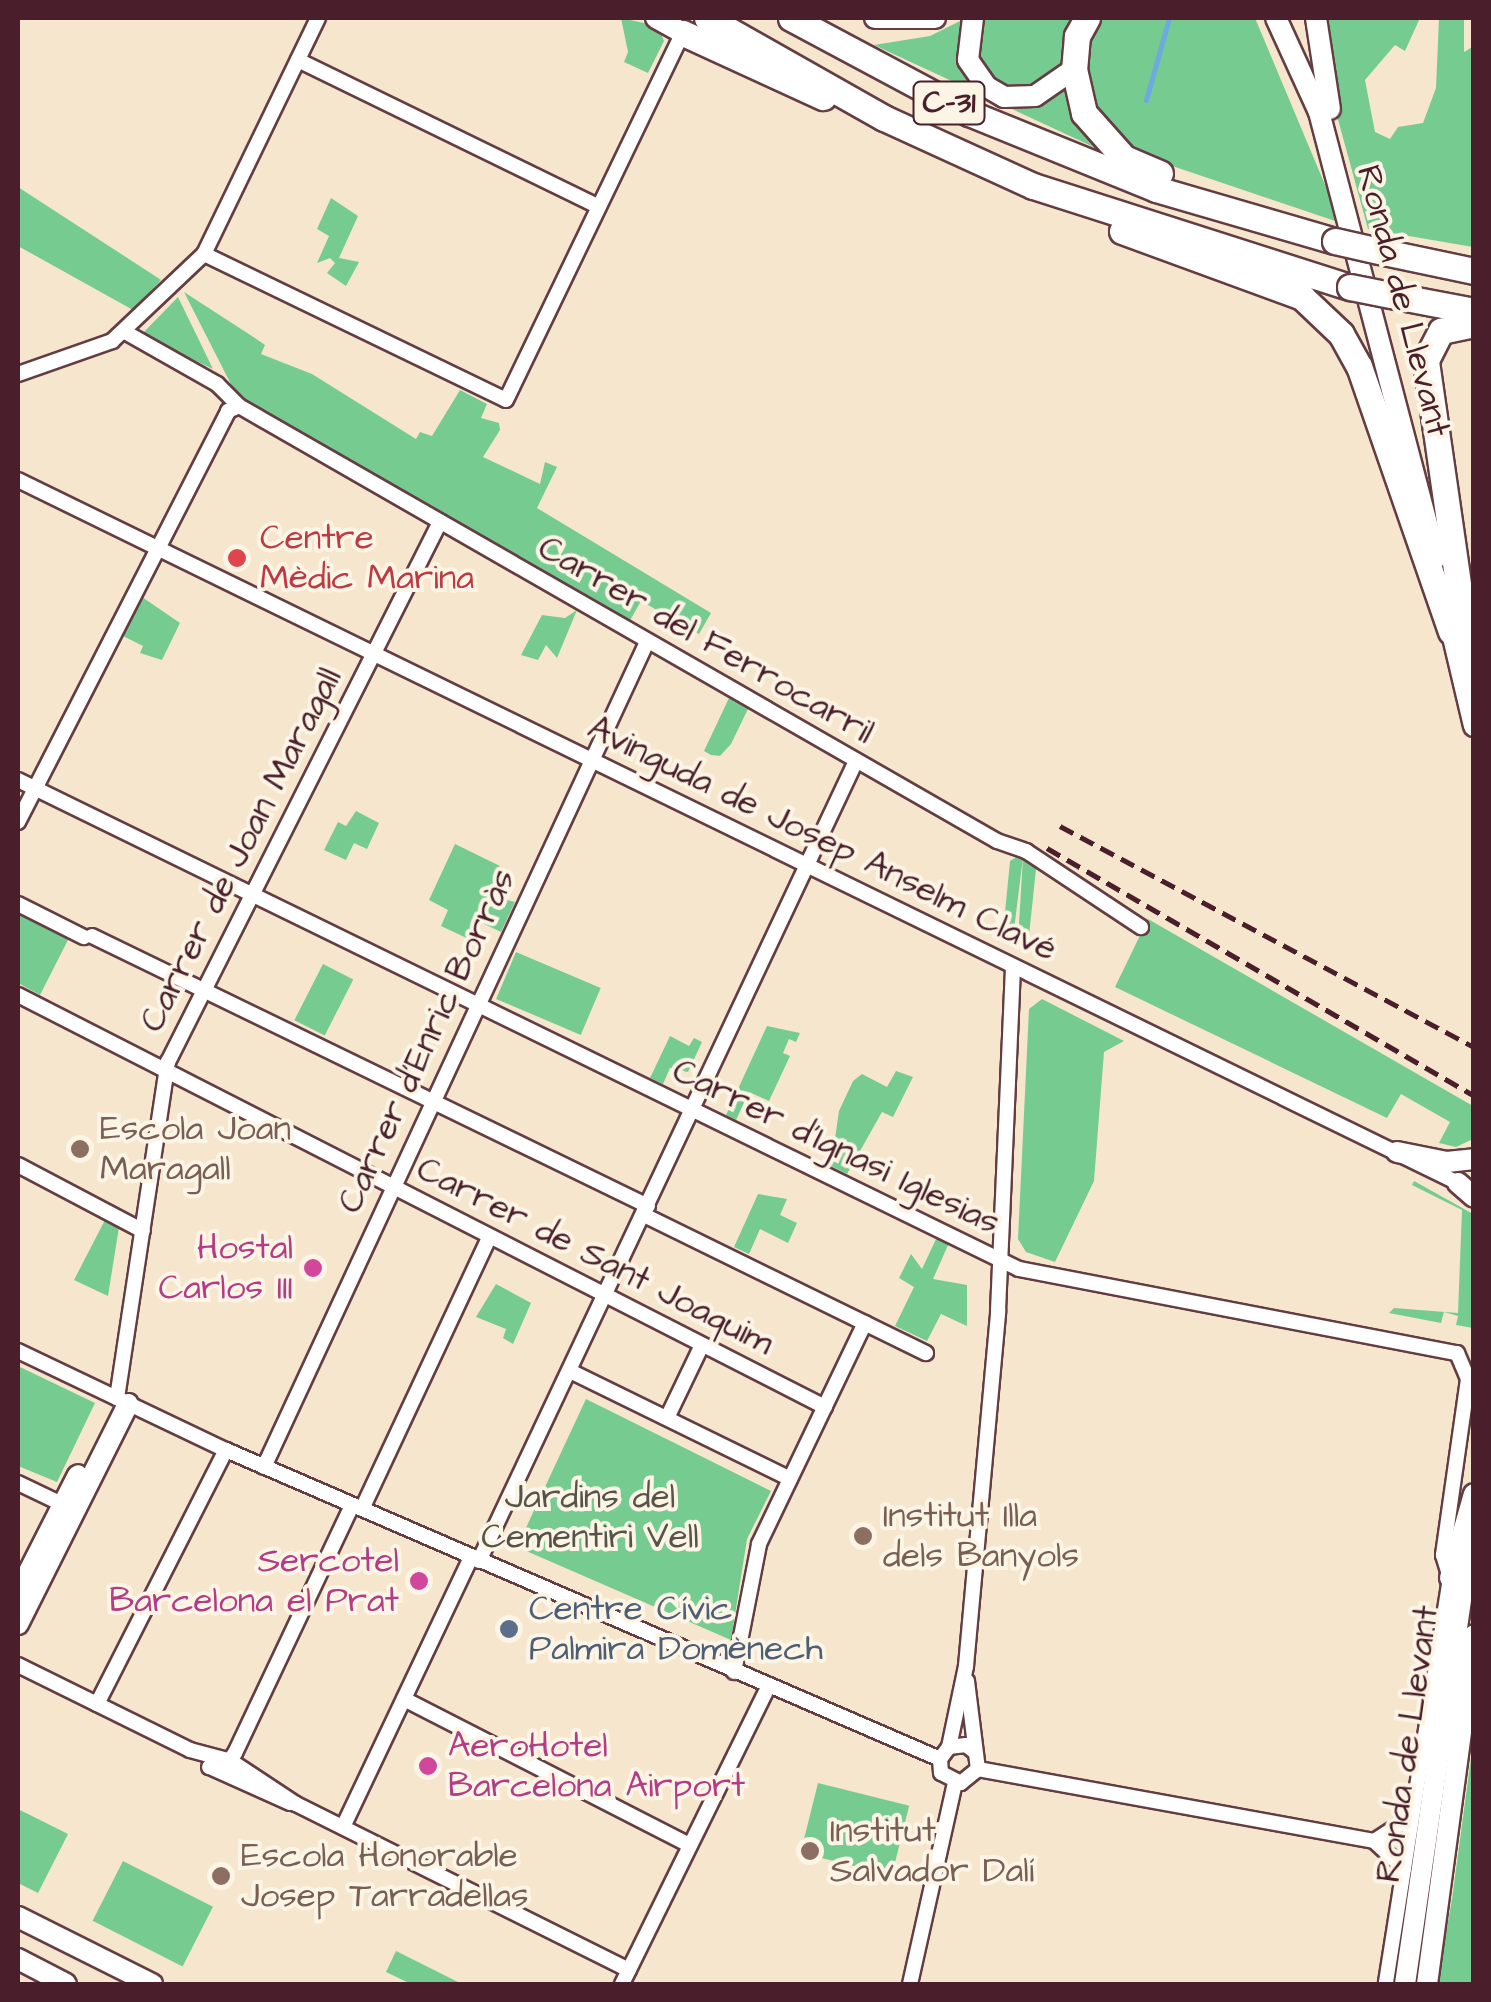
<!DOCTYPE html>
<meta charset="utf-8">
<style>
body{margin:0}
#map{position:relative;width:1491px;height:2002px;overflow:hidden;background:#f6e6cd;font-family:"Architects Daughter",sans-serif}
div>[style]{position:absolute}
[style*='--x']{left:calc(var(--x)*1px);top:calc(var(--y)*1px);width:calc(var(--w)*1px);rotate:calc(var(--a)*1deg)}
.green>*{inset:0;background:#76cc90;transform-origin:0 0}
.stream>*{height:5px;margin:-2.5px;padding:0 2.5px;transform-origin:2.5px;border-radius:2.5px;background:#6eaadf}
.roads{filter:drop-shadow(2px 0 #643d43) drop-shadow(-2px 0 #643d43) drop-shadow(0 2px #643d43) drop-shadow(0 -2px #643d43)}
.street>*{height:14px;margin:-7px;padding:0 7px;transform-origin:7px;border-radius:7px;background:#fff}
.secondary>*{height:20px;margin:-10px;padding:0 10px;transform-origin:10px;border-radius:10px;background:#fff}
.highway>*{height:25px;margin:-12.5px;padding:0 12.5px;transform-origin:12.5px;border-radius:12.5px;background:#fff}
.rail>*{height:5px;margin-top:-2.5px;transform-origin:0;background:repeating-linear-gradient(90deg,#4a1f2b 0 15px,transparent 0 23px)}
.bridges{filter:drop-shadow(2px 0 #643d43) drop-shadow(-2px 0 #643d43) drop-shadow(0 2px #643d43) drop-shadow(0 -2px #643d43)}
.highway-bridge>*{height:25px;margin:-12.5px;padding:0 12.5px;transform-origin:12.5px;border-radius:12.5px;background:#fff}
.dots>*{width:28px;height:28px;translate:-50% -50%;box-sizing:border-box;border:5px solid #fcf5e5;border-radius:50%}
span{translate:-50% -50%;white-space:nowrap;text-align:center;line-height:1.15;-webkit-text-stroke:8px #fcf5e5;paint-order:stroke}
.shield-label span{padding:2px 8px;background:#fcf5e5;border:2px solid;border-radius:8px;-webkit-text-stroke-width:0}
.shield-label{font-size:32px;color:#4a1f2b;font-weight:700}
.street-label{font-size:35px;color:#4a1f2b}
.health-label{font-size:35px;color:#be3a42}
.left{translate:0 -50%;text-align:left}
.education-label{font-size:35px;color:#785e54}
.hotel-label{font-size:35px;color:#b23c85}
.right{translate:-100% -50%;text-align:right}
.park-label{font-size:35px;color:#575349}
.service-label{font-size:35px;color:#4e5e75}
.frame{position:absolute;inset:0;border:20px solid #4a1f2b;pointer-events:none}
</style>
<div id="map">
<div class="green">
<div style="clip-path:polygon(621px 18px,658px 26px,664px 41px,648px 73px,624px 62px,628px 52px)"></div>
<div style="clip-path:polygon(966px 18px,961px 52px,971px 82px,985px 95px,1065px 83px,1126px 162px,874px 45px,930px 36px)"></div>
<div style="clip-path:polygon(981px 18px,1080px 18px,1059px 73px,1015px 95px,976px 68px)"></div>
<div style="clip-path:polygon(1097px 18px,1255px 18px,1341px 223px,1131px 152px,1096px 119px,1080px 63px)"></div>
<div style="clip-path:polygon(1326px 18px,1420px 18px,1405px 51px,1395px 45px,1365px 80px,1375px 132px,1390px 139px,1398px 127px,1423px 123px,1436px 88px,1439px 18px,1464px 18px,1464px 52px,1474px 46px,1473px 247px,1368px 229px,1325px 72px)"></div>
<div style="clip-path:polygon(18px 187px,152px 274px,161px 280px,133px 310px,18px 246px)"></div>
<div style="clip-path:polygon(331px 198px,358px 216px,339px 258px,359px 262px,346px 286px,327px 273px,335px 263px,330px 258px,317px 263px,329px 236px,317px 229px)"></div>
<div style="clip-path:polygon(184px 292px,255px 338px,265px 345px,261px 354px,312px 374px,416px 439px,420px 432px,432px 436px,460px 390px,487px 404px,481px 418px,499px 423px,500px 430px,483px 457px,540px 484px,545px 462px,557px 467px,537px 508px,711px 613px,699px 634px,641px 601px,628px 624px,240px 402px)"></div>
<div style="clip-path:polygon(178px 297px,213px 369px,141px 335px)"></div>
<div style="clip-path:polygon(142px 597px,180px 623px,162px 660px,140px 653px,143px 646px,123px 636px)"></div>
<div style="clip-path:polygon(577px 610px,557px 658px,546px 645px,538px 660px,521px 655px,542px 615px,565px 618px)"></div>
<div style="clip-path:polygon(729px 698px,748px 709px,731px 744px,720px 756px,711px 755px,704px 751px)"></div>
<div style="clip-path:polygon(356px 811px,379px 823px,367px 849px,354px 843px,346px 860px,324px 850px,338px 822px,346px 826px)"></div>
<div style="clip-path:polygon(455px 844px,500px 866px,494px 892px,486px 895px,515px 902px,501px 932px,482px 923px,473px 941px,441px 926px,448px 910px,429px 900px)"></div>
<div style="clip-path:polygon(1021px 854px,1036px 869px,1028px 945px,1018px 940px,1023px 857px,1013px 938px,1003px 933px,1010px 861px)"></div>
<div style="clip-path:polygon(27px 912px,70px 936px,40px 995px,18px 983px,18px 913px)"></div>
<div style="clip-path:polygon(1148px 919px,1473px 1106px,1473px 1139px,1456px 1147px,1439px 1143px,1450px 1122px,1401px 1094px,1387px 1118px,1115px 987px)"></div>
<div style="left:516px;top:952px;width:92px;height:51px;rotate:23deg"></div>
<div style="left:323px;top:964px;width:34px;height:63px;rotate:27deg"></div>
<div style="clip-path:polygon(1042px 999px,1124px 1041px,1104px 1052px,1094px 1181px,1055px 1262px,1026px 1252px,1018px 1239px,1029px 1009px)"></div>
<div style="clip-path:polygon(767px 1026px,800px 1033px,796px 1042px,789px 1039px,783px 1053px,790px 1056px,769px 1101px,749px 1092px,736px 1120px,726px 1115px)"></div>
<div style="clip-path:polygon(670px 1036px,689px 1046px,694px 1038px,702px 1042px,688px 1072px,670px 1068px,663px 1084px,650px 1078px)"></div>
<div style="clip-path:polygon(896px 1071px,913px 1077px,893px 1117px,882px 1112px,847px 1174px,831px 1166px,839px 1111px,853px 1081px,862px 1074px,887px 1087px)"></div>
<div style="clip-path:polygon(1414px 1181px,1473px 1214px,1473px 1328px,1456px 1325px,1458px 1316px,1444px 1312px,1441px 1323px,1389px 1313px,1394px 1308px,1458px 1313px,1462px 1210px,1412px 1185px)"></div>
<div style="clip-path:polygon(758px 1194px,787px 1199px,780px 1215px,797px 1223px,788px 1243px,760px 1229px,749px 1254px,734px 1247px)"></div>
<div style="clip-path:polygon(105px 1220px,119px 1227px,108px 1296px,74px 1280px)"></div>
<div style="clip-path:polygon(937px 1237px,949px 1243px,933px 1279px,967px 1285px,967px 1326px,941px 1314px,927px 1341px,895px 1326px,914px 1287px,899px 1278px,911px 1254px,922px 1269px)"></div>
<div style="clip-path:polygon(496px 1284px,531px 1303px,513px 1344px,503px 1338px,506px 1329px,476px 1317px)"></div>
<div style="clip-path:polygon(18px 1366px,95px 1403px,57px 1482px,18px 1466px)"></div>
<div style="clip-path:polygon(586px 1399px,771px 1491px,747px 1539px,731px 1640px,517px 1547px)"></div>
<div style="clip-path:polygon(1473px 1743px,1473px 1984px,1437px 1984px,1452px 1899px)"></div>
<div style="left:818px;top:1783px;width:94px;height:72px;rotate:14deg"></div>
<div style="clip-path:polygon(18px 1809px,68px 1834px,38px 1893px,18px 1883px)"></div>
<div style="left:123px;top:1861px;width:101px;height:67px;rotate:27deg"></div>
<div style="clip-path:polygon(396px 1951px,462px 1984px,411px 1984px,386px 1972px)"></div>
</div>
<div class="stream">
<div style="--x:1146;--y:100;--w:85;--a:-74.3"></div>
</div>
<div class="roads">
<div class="street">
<div style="--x:298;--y:60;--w:334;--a:26"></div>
<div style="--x:204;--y:254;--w:335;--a:25.8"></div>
<div style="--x:506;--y:400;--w:407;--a:-64.3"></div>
<div style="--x:125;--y:332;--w:106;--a:29.5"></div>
<div style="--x:217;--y:384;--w:31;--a:45"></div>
<div style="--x:18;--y:374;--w:100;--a:-19.3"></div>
<div style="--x:112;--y:341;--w:127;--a:-43.4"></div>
<div style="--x:204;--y:254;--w:262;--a:-64.2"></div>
<div style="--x:18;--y:480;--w:1602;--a:26.02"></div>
<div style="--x:18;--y:780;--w:1114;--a:26.04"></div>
<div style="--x:1019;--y:1269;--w:446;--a:10.9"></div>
<div style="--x:1457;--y:1353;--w:28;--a:67"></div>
<div style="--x:1468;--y:1379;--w:178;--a:98.1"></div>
<div style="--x:1443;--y:1555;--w:24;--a:73"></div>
<div style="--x:1450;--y:1578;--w:411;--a:99"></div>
<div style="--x:18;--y:822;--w:462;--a:-62.9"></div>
<div style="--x:228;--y:411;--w:12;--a:-24"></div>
<div style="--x:239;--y:406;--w:874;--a:29.85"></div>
<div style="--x:997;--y:841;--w:31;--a:19"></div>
<div style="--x:1026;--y:851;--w:138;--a:33.5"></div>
<div style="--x:18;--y:904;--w:74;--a:26.6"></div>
<div style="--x:92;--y:936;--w:618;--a:25.9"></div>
<div style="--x:18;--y:995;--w:906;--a:27.05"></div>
<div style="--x:18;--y:1165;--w:141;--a:27.8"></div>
<div style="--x:644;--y:1215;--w:314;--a:26.1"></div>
<div style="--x:18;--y:1351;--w:230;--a:25.5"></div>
<div style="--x:226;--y:1450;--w:778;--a:23.4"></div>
<div style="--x:570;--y:1371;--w:245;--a:26.1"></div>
<div style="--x:117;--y:1398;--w:340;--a:-81.4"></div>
<div style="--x:168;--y:1062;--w:605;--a:-63.27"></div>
<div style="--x:667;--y:1418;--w:81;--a:-64.4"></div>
<div style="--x:264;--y:1467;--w:910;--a:-65.1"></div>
<div style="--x:18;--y:1483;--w:55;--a:25.6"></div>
<div style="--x:362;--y:1509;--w:299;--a:-64.9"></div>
<div style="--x:479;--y:1561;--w:884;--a:-64.77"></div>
<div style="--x:18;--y:1665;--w:192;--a:26.3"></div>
<div style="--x:190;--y:1750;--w:42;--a:15"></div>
<div style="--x:231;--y:1761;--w:78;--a:33.5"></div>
<div style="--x:296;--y:1804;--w:372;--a:26.5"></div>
<div style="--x:734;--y:1672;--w:130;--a:-78.9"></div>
<div style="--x:759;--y:1544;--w:245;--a:-64.4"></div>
<div style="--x:967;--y:1681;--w:89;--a:82.9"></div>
<div style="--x:978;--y:1769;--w:22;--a:141"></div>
<div style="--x:961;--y:1783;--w:22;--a:-153"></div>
<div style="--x:941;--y:1773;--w:14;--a:-94"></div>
<div style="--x:940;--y:1759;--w:15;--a:-53"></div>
<div style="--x:949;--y:1747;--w:17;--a:-7"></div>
<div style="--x:966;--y:1745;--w:11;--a:38"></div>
<div style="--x:404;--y:1699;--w:320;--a:27.1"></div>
<div style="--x:97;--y:1704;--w:285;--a:-63.1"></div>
<div style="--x:949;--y:1747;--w:83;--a:-78.1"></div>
<div style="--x:966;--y:1666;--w:356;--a:-84.8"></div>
<div style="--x:998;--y:1311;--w:344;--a:-87.5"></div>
<div style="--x:209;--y:1767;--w:18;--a:-9"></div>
<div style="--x:227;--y:1764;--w:14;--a:-54"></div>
<div style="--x:235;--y:1753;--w:274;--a:-64.7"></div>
<div style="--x:210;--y:1767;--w:88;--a:24.2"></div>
<div style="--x:978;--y:1769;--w:402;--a:10.3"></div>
<div style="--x:1374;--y:1841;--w:41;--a:43"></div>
<div style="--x:343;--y:1827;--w:298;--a:-64.6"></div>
<div style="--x:1374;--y:1841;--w:44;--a:-33"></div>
<div style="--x:622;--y:1984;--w:331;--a:-63.8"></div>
<div style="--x:910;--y:1984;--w:206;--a:-77.4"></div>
</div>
<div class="secondary">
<div style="--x:656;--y:18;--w:31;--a:29"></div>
<div style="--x:875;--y:18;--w:60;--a:0"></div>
<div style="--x:973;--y:18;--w:42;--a:96.8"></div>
<div style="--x:968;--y:60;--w:33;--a:55"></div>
<div style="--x:987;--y:87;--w:20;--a:30"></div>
<div style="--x:1004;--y:97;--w:31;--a:-2"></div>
<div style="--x:1035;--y:96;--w:47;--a:-34.7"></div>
<div style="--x:1276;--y:18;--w:103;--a:65.4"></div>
<div style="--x:1319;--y:112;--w:461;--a:75.3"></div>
<div style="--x:1316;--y:18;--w:92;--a:81.3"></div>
<div style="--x:1460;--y:606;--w:56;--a:75.5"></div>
<div style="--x:1448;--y:616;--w:113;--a:76.7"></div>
<div style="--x:1397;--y:1152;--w:51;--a:11.3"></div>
<div style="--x:1447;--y:1162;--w:27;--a:-6"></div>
<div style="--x:1458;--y:1183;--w:21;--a:41"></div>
<div style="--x:1450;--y:1578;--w:87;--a:-74.1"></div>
<div style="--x:18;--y:1593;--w:132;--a:-63"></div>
<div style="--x:18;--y:1624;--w:246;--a:-63.4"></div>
<div style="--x:18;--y:1917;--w:150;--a:26.6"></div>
<div style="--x:18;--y:1959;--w:54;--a:27.5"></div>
<div style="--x:1405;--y:1984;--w:476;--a:-81.7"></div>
<div style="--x:1427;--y:1984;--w:352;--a:-82.3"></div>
</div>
<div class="highway">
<div style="--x:707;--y:18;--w:203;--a:29.5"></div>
<div style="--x:884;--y:118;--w:164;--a:24.5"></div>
<div style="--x:1033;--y:186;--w:333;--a:17.7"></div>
<div style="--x:791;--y:18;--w:202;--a:28.1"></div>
<div style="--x:969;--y:113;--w:202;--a:22.1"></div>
<div style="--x:1156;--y:189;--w:186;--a:16.2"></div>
<div style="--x:1087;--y:18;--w:21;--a:119"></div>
<div style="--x:1077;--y:36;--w:33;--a:95"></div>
<div style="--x:1074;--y:69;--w:45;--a:77.2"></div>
<div style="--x:1084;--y:113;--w:60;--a:48.4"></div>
<div style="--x:1124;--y:158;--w:39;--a:23"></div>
<div style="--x:683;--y:33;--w:154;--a:24.6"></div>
<div style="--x:1122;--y:231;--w:192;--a:20.1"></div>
<div style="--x:1302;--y:297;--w:54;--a:43.5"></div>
<div style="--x:1341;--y:334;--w:37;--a:61"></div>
<div style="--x:1359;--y:366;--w:281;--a:70.9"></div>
<div style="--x:1379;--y:251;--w:97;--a:11.9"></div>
<div style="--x:1390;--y:295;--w:86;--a:10.8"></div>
<div style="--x:1463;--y:618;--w:261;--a:-98.2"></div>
<div style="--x:1426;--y:360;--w:33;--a:-63"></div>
<div style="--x:1441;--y:331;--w:34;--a:-12"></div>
</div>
</div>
<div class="rail">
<div style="--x:1060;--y:826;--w:469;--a:28.1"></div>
<div style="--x:1047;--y:848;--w:494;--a:30.1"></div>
</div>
<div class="bridges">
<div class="highway-bridge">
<div style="--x:1335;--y:241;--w:45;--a:12.8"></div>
<div style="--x:1350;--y:287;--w:41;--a:11.3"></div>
</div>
</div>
<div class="dots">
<div style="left:237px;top:558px;background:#e0444e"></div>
<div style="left:80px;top:1149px;background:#8d6e63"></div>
<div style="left:313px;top:1268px;background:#d1479c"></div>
<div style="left:863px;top:1536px;background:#8d6e63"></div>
<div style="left:419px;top:1581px;background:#d1479c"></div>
<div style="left:509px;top:1629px;background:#5c6f8a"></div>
<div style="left:428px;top:1766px;background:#d1479c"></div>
<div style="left:810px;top:1851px;background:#8d6e63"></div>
<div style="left:221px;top:1876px;background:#8d6e63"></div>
</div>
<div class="shield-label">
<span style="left:949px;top:103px">C-31</span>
</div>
<div class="street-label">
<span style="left:1403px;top:301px;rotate:75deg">Ronda de Llevant</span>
<span style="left:706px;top:640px;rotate:30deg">Carrer del Ferrocarril</span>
<span style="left:822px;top:839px;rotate:26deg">Avinguda de Josep Anselm Clavé</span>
<span style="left:241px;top:850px;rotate:-63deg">Carrer de Joan Maragall</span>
<span style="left:427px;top:1041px;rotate:-65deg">Carrer d'Enric Borràs</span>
<span style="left:836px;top:1147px;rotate:26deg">Carrer d'Ignasi Iglesias</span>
<span style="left:595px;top:1256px;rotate:27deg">Carrer de Sant Joaquim</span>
<span style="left:1408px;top:1744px;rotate:-82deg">Ronda de Llevant</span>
</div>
<div class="health-label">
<span class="left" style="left:260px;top:558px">Centre<br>Mèdic Marina</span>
</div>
<div class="education-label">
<span class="left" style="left:100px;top:1149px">Escola Joan<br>Maragall</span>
<span class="left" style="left:883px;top:1536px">Institut Illa<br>dels Banyols</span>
<span class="left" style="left:830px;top:1851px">Institut<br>Salvador Dalí</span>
<span class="left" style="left:241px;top:1876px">Escola Honorable<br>Josep Tarradellas</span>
</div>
<div class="hotel-label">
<span class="right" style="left:293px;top:1268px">Hostal<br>Carlos III</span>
<span class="right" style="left:399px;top:1581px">Sercotel<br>Barcelona el Prat</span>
<span class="left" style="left:448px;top:1766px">AeroHotel<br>Barcelona Airport</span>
</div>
<div class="park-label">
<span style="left:590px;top:1517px">Jardins del<br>Cementiri Vell</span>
</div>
<div class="service-label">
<span class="left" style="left:529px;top:1629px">Centre Cívic<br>Palmira Domènech</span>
</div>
<div class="frame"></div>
</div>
